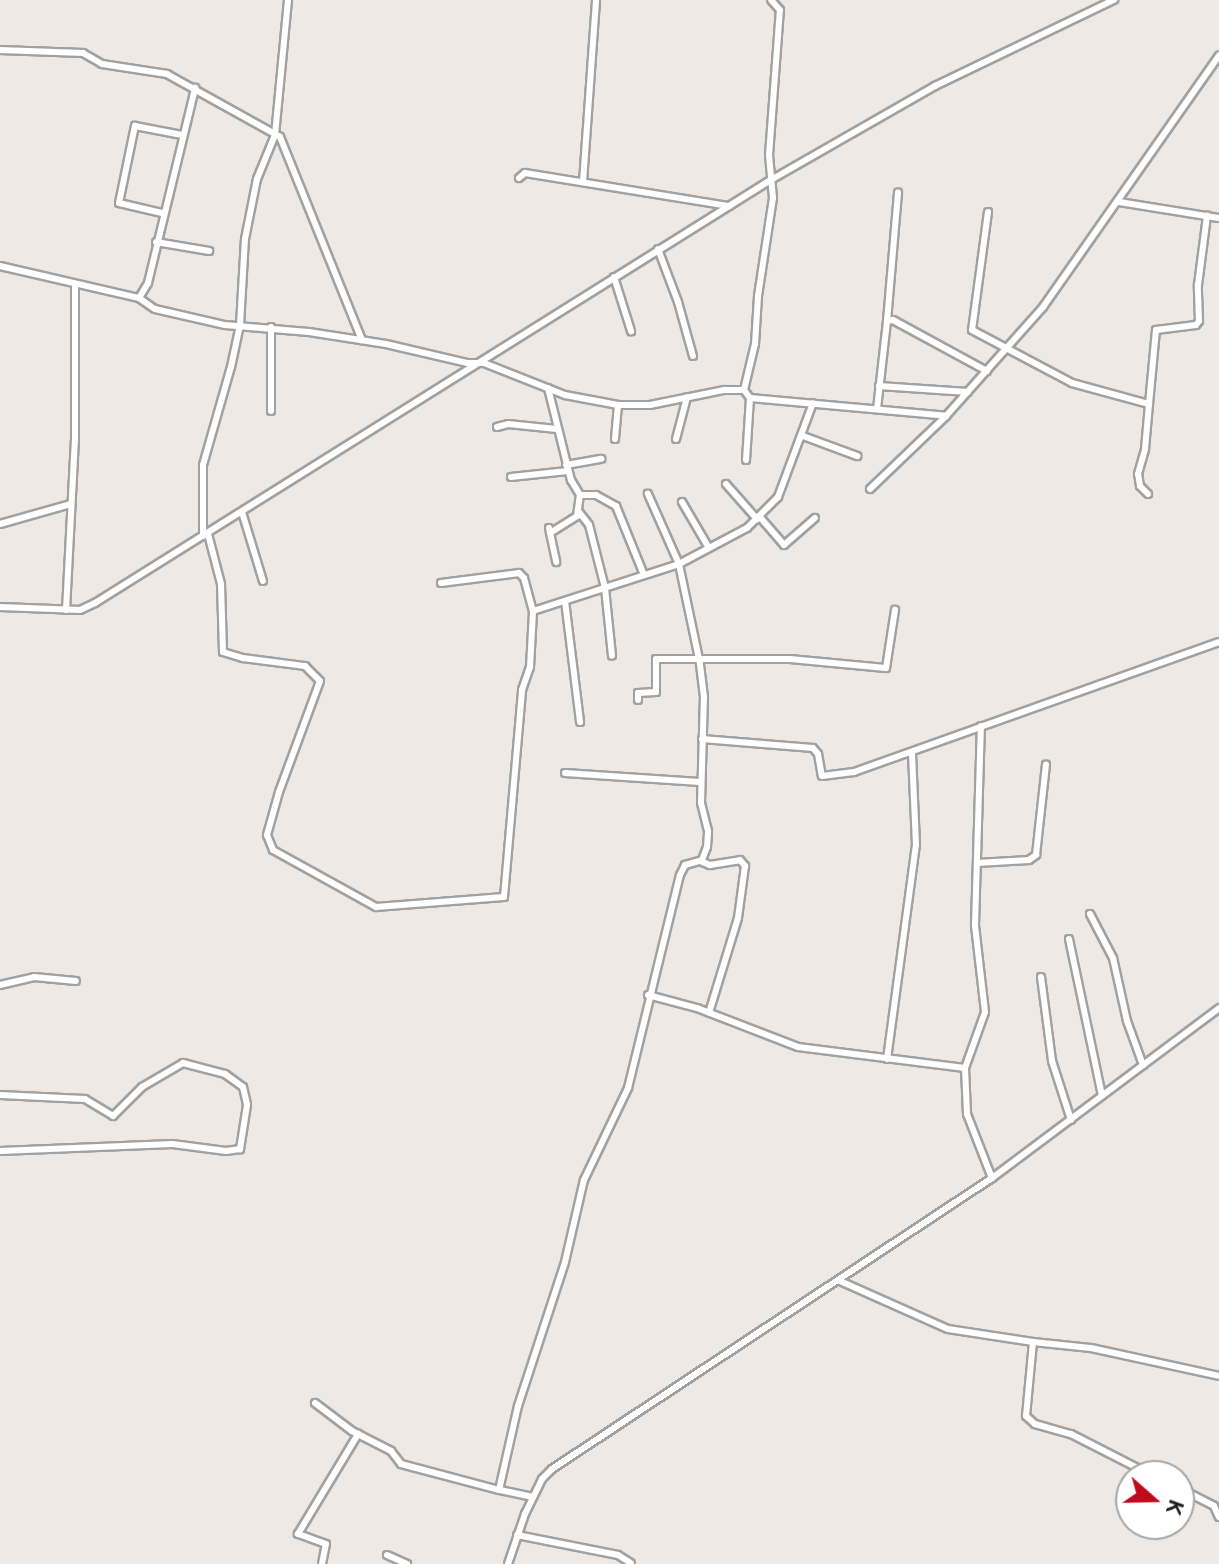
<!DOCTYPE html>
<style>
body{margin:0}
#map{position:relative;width:1219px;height:1564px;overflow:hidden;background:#eee9e4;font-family:Ubuntu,sans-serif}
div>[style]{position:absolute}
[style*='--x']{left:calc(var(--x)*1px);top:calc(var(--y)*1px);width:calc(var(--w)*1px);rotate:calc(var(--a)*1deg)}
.roads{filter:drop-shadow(2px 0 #a1a1a1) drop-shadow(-2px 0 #a1a1a1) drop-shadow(0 2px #a1a1a1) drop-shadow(0 -2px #a1a1a1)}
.minor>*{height:6px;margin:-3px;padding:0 3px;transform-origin:3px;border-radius:3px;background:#fff}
span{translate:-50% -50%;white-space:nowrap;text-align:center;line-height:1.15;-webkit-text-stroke:8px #fff;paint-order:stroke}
.north{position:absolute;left:1115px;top:1460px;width:80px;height:80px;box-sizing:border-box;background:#fff;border:2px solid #a5a5a5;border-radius:50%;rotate:110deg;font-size:22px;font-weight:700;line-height:32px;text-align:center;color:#1d1d1d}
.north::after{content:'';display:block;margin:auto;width:28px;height:36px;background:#c10a1c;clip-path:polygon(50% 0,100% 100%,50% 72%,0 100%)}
</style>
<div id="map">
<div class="roads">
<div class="minor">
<div style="--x:0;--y:50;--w:83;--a:2.1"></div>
<div style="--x:83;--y:53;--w:22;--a:30"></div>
<div style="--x:102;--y:64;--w:66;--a:8.7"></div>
<div style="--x:167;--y:74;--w:129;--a:29.1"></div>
<div style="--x:280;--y:137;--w:219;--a:68"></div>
<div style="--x:519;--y:178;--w:8;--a:-40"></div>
<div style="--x:525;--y:173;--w:207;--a:9.2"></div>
<div style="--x:583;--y:182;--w:182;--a:-85.9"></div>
<div style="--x:1119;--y:202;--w:101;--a:9.1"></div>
<div style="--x:988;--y:212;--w:119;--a:97.7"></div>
<div style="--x:972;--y:330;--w:113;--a:27.9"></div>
<div style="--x:1072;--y:383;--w:80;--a:15.3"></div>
<div style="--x:1149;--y:404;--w:74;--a:-84.6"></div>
<div style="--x:1156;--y:330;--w:40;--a:-7.1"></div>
<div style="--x:1196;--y:325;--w:5;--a:-53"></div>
<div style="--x:1199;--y:321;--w:36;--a:-92"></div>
<div style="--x:1198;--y:285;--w:70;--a:-82.6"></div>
<div style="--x:162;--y:213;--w:44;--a:-166.9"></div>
<div style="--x:119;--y:203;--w:79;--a:-78.3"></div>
<div style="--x:135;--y:126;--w:48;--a:10.8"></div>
<div style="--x:156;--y:242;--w:54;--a:9.6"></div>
<div style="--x:658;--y:249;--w:57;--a:69.3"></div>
<div style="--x:678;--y:302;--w:56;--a:74.5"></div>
<div style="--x:0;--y:266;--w:143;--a:13"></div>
<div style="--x:139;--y:298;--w:19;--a:35"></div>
<div style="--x:155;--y:309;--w:72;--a:12.9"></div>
<div style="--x:225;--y:325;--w:84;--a:4.8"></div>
<div style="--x:309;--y:332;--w:78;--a:8.9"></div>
<div style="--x:386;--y:344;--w:83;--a:13.2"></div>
<div style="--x:467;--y:363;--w:17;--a:0"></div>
<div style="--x:484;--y:363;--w:87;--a:21.6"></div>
<div style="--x:565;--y:395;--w:54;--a:10.7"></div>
<div style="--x:618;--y:405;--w:32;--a:0"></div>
<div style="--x:650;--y:405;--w:76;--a:-11.5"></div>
<div style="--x:724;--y:390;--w:20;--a:0"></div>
<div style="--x:744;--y:390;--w:47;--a:-76.6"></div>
<div style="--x:755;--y:344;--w:48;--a:-86.4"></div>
<div style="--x:758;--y:296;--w:99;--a:-81.3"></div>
<div style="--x:773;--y:198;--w:43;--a:-95.3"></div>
<div style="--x:769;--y:155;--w:145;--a:-85.7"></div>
<div style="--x:780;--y:10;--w:13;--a:-132"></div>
<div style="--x:614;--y:277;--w:57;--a:72.5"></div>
<div style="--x:139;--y:298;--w:17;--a:-59"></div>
<div style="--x:148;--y:283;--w:201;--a:-76.4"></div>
<div style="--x:887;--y:321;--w:129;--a:-85.1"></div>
<div style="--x:271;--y:327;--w:84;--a:90"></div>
<div style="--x:879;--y:386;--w:89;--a:3.9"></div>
<div style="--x:548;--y:388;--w:95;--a:76"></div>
<div style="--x:571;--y:480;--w:17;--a:59"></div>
<div style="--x:580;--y:495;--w:16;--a:0"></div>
<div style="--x:596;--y:495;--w:23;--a:29"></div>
<div style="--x:616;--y:506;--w:74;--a:67.9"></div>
<div style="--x:744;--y:390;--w:10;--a:53"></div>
<div style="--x:750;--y:398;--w:197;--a:5.2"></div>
<div style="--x:946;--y:416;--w:146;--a:-48.3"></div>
<div style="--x:1043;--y:307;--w:307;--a:-55"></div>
<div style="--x:877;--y:409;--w:89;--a:-83.5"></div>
<div style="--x:887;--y:321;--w:6;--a:-9"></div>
<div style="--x:893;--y:320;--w:107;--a:28.5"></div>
<div style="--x:497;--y:427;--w:11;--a:-15"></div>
<div style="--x:508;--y:424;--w:49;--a:5.8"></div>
<div style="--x:803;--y:436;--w:58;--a:20.3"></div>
<div style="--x:615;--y:439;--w:34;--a:-85"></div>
<div style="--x:676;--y:439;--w:43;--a:-75.3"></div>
<div style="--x:746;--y:460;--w:62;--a:-86.3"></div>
<div style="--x:566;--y:465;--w:36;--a:-10"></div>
<div style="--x:511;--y:477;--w:57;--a:-6"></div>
<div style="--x:726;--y:484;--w:47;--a:48.5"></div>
<div style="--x:870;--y:489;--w:105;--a:-43.8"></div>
<div style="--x:1148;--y:494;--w:11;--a:-135"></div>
<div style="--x:1140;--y:486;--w:12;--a:-99"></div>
<div style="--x:1138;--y:474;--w:26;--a:-74"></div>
<div style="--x:1145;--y:449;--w:45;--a:-84.9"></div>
<div style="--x:682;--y:502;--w:53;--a:59.6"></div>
<div style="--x:242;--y:512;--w:72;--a:73.1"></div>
<div style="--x:579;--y:512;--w:16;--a:52"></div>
<div style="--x:589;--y:525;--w:65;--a:75.7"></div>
<div style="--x:605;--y:588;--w:68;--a:84.1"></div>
<div style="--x:759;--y:516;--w:38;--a:49"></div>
<div style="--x:784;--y:545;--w:41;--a:-41.1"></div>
<div style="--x:0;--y:524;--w:74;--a:-15.7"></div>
<div style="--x:549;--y:528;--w:35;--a:78"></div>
<div style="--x:550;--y:533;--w:32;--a:-32"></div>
<div style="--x:577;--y:516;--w:21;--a:-82"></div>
<div style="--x:208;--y:534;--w:52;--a:75.4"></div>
<div style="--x:221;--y:584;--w:68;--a:88.3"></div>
<div style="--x:223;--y:652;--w:21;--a:17"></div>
<div style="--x:243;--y:658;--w:63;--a:7.4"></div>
<div style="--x:305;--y:666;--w:21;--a:45"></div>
<div style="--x:320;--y:681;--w:118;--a:110.3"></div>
<div style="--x:279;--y:792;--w:45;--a:105.6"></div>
<div style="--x:267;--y:835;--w:16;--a:68"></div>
<div style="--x:273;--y:850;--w:118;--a:29"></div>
<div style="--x:376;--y:907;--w:128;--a:-4.5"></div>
<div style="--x:504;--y:897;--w:208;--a:-85"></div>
<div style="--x:522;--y:690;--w:24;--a:-71"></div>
<div style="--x:530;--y:667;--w:56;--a:-86.9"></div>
<div style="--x:533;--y:611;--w:153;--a:-17.8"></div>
<div style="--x:679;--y:564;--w:77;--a:-27.9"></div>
<div style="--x:747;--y:528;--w:44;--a:-45"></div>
<div style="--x:778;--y:497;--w:100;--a:-69.6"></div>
<div style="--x:203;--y:536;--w:71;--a:-90"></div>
<div style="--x:203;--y:465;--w:102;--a:-74.1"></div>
<div style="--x:231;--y:367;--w:43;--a:-77.9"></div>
<div style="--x:240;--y:325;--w:86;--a:-86.7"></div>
<div style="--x:245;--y:239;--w:61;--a:-78.7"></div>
<div style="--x:257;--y:179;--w:48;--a:-67.8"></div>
<div style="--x:275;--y:135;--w:136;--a:-84.5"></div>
<div style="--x:441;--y:583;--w:79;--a:-7.3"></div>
<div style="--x:519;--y:573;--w:7;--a:45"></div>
<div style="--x:524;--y:578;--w:34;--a:75"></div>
<div style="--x:565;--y:601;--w:122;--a:82.9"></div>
<div style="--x:0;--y:607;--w:80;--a:2.1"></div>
<div style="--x:80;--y:610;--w:17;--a:-25"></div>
<div style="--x:95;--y:603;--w:795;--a:-32.05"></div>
<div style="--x:769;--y:181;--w:191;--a:-29.8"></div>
<div style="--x:935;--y:86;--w:199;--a:-25.7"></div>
<div style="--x:66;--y:610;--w:169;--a:-87"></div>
<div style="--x:75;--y:441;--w:157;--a:-90"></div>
<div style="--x:638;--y:700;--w:7;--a:-90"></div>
<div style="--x:638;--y:693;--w:18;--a:-3"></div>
<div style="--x:656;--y:692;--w:33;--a:-90"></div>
<div style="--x:656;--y:659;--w:134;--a:0"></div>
<div style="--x:790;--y:659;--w:96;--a:5.4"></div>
<div style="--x:886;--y:668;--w:59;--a:-81.2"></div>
<div style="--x:702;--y:739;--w:111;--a:4.6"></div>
<div style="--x:813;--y:748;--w:8;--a:50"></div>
<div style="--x:818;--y:754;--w:22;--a:80"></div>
<div style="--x:822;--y:776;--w:32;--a:-7"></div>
<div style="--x:854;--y:772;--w:387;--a:-19.6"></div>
<div style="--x:565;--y:773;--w:135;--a:3.8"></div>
<div style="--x:700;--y:861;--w:11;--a:22"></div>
<div style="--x:710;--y:865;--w:30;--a:-9"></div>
<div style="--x:740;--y:860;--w:8;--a:50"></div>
<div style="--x:745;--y:866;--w:52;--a:97.7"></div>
<div style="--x:738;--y:918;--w:99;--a:107"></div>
<div style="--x:977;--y:863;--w:52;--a:-3.3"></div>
<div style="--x:1029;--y:860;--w:9;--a:-36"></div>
<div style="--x:1036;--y:855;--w:91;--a:-83.7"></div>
<div style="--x:1090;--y:914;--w:50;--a:62.4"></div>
<div style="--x:1113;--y:958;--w:65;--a:77.5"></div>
<div style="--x:1127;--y:1021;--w:47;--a:70"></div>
<div style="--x:1069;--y:939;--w:160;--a:78.1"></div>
<div style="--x:1041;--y:977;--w:85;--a:82.5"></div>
<div style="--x:1052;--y:1061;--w:62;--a:72.1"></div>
<div style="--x:0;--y:985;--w:35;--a:-13"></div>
<div style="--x:34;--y:977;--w:42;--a:5.4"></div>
<div style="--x:648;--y:995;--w:51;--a:14.9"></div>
<div style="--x:697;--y:1008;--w:108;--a:21.1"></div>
<div style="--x:798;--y:1047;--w:168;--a:7.2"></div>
<div style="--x:965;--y:1068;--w:46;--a:87.5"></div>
<div style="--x:967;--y:1114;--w:69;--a:68.7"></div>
<div style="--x:887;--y:1059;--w:216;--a:-82.3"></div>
<div style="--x:916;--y:845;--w:91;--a:-92.5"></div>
<div style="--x:965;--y:1068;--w:59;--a:-70.3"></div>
<div style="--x:985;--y:1012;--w:88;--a:-96.6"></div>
<div style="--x:975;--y:925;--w:199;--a:-88.3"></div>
<div style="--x:0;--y:1095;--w:85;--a:2.7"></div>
<div style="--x:85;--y:1099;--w:33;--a:31"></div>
<div style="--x:113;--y:1116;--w:41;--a:-45"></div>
<div style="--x:142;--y:1087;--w:48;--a:-30.3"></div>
<div style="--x:183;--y:1063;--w:43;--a:14.7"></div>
<div style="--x:225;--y:1074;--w:22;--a:36"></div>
<div style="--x:243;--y:1087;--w:18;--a:77"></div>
<div style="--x:247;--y:1105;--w:45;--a:99"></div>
<div style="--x:240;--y:1149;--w:14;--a:172"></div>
<div style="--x:226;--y:1151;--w:54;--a:-172.6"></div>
<div style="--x:172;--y:1144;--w:172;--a:177.7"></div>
<div style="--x:840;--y:1281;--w:118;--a:24"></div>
<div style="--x:948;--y:1329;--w:86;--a:8.7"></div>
<div style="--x:1033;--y:1342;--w:74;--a:95.4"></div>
<div style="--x:1026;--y:1416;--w:12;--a:42"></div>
<div style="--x:1035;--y:1424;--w:37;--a:16"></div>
<div style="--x:1071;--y:1434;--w:92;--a:27.1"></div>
<div style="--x:1033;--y:1342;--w:58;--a:5.9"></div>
<div style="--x:1091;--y:1348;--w:131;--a:12.3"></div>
<div style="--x:315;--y:1403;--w:46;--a:37.1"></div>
<div style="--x:352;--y:1431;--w:44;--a:27.1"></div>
<div style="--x:391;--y:1451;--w:16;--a:52"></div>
<div style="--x:401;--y:1464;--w:101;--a:14.9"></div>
<div style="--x:1179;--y:1488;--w:39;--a:27"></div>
<div style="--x:1214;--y:1506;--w:12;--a:66"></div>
<div style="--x:533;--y:1497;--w:35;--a:-168"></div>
<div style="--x:499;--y:1490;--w:86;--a:-77.3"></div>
<div style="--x:518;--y:1406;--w:151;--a:-71.9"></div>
<div style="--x:565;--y:1262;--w:84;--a:-77"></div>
<div style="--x:584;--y:1180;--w:102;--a:-64.4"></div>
<div style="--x:628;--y:1088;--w:219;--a:-76.3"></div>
<div style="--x:680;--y:875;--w:11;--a:-63"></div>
<div style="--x:685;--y:865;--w:18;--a:-16"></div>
<div style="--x:702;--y:860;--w:14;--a:-69"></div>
<div style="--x:707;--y:847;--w:16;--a:-86"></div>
<div style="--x:708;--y:831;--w:29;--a:-104"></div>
<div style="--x:701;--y:803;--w:106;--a:-88.4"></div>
<div style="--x:704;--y:697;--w:38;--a:-97"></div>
<div style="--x:699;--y:659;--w:97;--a:-101.9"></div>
<div style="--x:679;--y:564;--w:77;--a:-113.9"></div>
<div style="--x:517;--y:1535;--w:103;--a:11.2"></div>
<div style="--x:618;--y:1555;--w:15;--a:32"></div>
<div style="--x:387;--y:1555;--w:22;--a:24"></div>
<div style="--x:322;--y:1564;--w:20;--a:-79"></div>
<div style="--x:326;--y:1544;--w:30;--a:-160"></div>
<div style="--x:298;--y:1534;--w:117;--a:-59"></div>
<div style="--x:508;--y:1564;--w:53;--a:-71.2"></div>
<div style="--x:525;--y:1514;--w:39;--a:-64"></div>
<div style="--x:542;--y:1479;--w:14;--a:-45"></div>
<div style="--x:552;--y:1469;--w:528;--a:-33.48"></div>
<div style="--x:992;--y:1178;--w:284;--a:-36.8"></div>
</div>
</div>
<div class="north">K</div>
</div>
